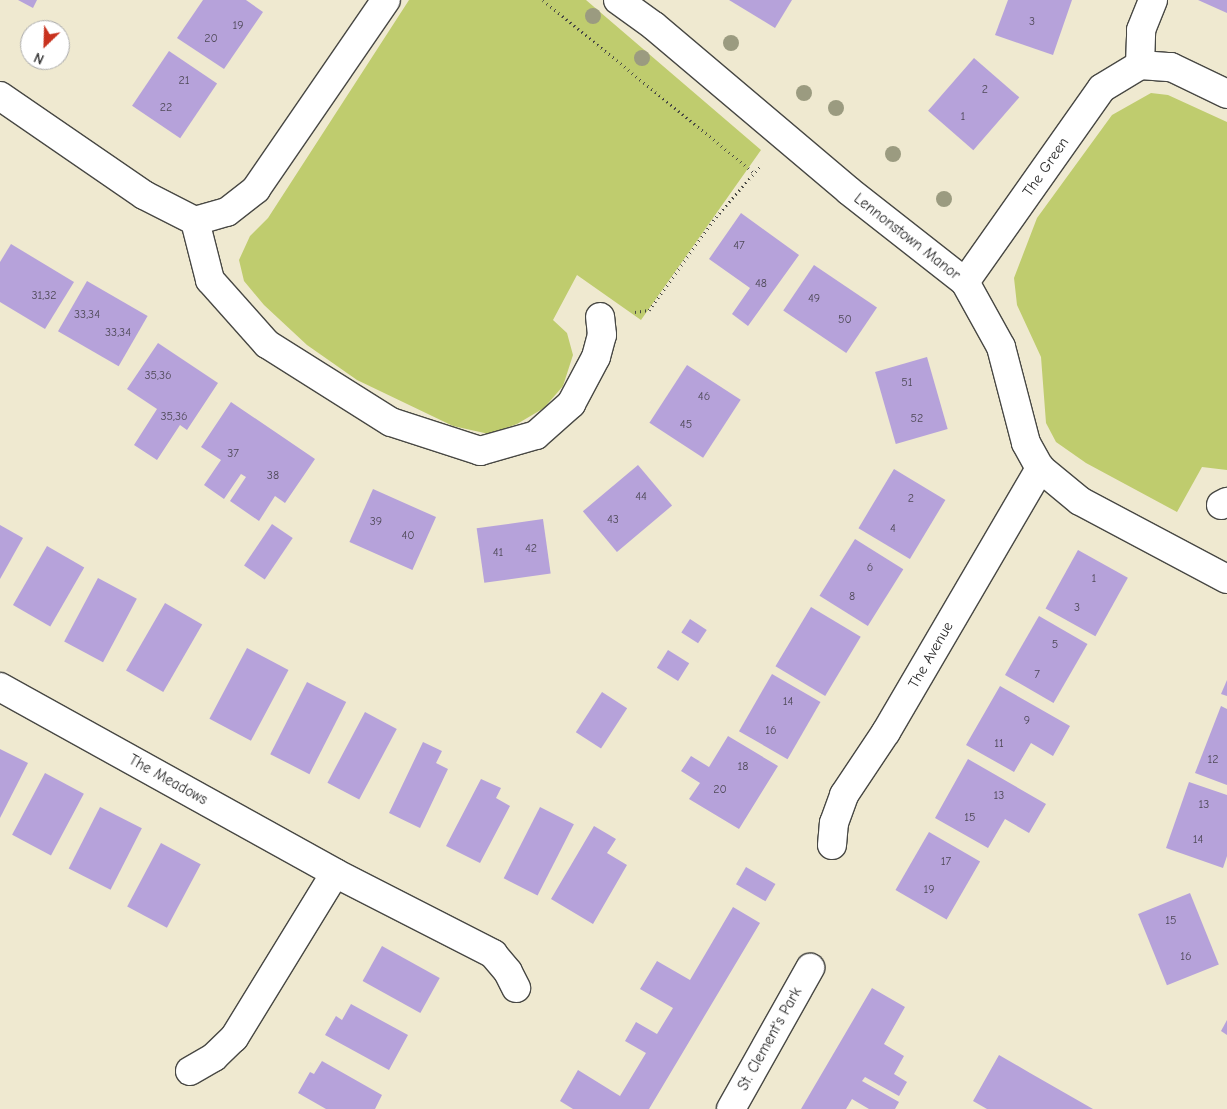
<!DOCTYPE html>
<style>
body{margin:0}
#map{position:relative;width:1227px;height:1109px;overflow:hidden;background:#efe9d0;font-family:"Comic Neue",sans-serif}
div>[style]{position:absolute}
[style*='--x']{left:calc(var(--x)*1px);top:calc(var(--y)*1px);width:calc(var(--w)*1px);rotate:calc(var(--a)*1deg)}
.green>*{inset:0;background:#bfcc6e}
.building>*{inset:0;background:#b6a2da;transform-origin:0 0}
.path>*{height:3px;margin-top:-1.5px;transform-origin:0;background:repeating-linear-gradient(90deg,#484844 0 1px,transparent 0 5px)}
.roads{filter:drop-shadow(1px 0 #484844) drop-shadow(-1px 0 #484844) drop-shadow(0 1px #484844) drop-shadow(0 -1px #484844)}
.minor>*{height:28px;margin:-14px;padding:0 14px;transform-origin:14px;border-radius:14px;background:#fff}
.trees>*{width:16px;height:16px;margin:-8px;border-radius:50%;background:#9b9b80}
span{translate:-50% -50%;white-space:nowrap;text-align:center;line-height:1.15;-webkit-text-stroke:4px #fff;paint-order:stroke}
.number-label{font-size:12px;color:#4e4957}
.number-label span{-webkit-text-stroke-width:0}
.street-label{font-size:15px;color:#2b2b2b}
.north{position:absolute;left:20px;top:20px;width:50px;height:50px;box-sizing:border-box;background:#fff;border:1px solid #aaa;border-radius:50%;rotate:204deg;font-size:14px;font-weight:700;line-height:20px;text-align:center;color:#2b2b2b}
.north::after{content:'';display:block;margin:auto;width:18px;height:22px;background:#c8321e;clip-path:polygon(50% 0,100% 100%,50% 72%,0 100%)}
</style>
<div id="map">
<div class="green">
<div style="clip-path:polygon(409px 0,586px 0,761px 150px,641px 320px,577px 275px,553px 320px,567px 333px,573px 355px,563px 386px,544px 408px,517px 424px,489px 434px,453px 426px,357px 380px,307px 345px,264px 305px,244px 281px,239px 260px,250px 236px,268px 218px)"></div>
<div style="clip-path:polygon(1151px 93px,1168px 95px,1227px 122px,1227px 470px,1202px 467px,1177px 512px,1086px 463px,1056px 442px,1046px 423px,1041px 357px,1017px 305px,1014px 278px,1037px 218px,1112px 115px)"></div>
</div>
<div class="building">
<div style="clip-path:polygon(18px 0,37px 0,33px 8px)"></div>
<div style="clip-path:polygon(203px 0,246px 0,263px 12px,224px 69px,177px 38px)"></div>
<div style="clip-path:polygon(729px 0,792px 0,775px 28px)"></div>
<div style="clip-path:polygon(1008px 0,1072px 0,1053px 55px,995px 35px)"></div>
<div style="clip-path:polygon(1198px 0,1227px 0,1227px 13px)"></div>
<div style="left:169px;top:51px;width:58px;height:66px;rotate:34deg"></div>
<div style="left:974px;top:58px;width:60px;height:70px;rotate:41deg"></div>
<div style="clip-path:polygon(741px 213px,799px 255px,748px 326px,732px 314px,750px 288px,709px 259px)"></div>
<div style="clip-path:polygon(11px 244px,74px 282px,45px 329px,0 302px,0 262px)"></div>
<div style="left:814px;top:265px;width:76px;height:55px;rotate:34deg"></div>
<div style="left:87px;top:281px;width:70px;height:58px;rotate:30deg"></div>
<div style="clip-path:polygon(158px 343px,218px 383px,187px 430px,180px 425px,157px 460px,134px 445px,157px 409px,127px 389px)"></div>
<div style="left:927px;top:357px;width:75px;height:54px;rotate:74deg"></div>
<div style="left:687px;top:365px;width:64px;height:69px;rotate:33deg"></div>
<div style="clip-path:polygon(231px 402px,315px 459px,285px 503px,275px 496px,259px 521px,230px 501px,246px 477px,241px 474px,224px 499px,204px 485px,221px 460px,201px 447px)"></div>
<div style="left:638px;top:465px;width:53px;height:72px;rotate:50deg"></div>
<div style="left:894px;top:469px;width:60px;height:69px;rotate:31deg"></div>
<div style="left:373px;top:489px;width:69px;height:58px;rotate:24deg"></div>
<div style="left:543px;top:519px;width:55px;height:67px;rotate:82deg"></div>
<div style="left:272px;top:524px;width:25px;height:50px;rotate:34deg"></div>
<div style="clip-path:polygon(0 525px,23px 538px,0 579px)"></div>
<div style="left:855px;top:539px;width:57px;height:67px;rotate:32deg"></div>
<div style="left:47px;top:546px;width:43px;height:68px;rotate:30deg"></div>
<div style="left:1078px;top:550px;width:57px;height:67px;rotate:29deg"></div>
<div style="left:98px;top:578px;width:44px;height:72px;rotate:28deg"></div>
<div style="left:165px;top:603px;width:43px;height:78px;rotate:30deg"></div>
<div style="left:811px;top:607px;width:58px;height:69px;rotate:31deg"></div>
<div style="left:1039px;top:616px;width:56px;height:68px;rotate:30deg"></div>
<div style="left:690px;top:619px;width:20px;height:16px;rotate:33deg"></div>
<div style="left:247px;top:648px;width:47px;height:80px;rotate:28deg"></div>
<div style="left:668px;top:650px;width:25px;height:21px;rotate:32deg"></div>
<div style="left:772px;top:674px;width:56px;height:66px;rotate:30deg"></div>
<div style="clip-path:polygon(1227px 680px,1227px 696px,1221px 694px)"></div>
<div style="left:307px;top:682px;width:44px;height:81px;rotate:27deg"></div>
<div style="clip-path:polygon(1000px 686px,1070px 726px,1053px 756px,1031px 743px,1014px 772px,966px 745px)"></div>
<div style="left:602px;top:692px;width:30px;height:48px;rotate:33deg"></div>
<div style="clip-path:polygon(1221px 706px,1227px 709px,1227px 785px,1195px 773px)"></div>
<div style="left:365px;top:712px;width:36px;height:80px;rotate:28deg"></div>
<div style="clip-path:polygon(728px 736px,778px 766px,739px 829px,689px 799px,700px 783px,681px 771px,691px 756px,709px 767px)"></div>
<div style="clip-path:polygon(423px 742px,442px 751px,436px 763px,448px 769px,420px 828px,389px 813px)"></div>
<div style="clip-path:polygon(0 749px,28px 763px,0 818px)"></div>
<div style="clip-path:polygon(968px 759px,1046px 804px,1029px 833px,1005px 819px,988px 848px,935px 818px)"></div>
<div style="left:45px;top:773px;width:44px;height:70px;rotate:28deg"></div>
<div style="clip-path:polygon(481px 779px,501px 788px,496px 798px,510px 806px,480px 863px,446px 846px)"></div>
<div style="clip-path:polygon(1189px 782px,1227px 795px,1227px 856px,1223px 868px,1166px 848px)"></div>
<div style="left:100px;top:807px;width:47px;height:69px;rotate:27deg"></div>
<div style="left:540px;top:807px;width:38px;height:80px;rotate:27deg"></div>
<div style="clip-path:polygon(594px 826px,616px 839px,607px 853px,627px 865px,593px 924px,551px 899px)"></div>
<div style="left:929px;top:832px;width:59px;height:67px;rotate:30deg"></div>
<div style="left:161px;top:843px;width:45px;height:72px;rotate:28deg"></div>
<div style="left:746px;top:867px;width:34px;height:20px;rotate:30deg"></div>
<div style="left:1190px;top:893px;width:77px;height:56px;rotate:68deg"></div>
<div style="clip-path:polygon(733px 907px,760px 923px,649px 1109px,573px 1109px,560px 1101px,578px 1070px,620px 1096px,646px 1053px,625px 1041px,636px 1022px,657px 1034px,673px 1008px,640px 989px,657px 961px,690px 980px)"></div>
<div style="left:382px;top:946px;width:66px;height:40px;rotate:29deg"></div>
<div style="clip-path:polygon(872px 988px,905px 1007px,884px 1044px,904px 1056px,894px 1074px,907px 1082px,899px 1096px,865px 1077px,862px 1081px,899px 1102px,895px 1109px,869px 1109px,852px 1099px,846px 1109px,801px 1109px)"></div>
<div style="clip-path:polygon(351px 1004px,408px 1035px,389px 1070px,325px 1035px,336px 1016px,342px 1020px)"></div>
<div style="clip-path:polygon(1227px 1020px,1227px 1035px,1221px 1031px)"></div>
<div style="clip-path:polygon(999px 1055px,1030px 1073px,1093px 1109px,987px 1109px,973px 1101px)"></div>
<div style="clip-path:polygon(322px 1061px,382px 1095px,375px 1109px,326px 1109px,298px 1093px,310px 1072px,314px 1074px)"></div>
</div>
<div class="path">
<div style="--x:543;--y:0;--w:273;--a:39.3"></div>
<div style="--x:635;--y:312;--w:14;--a:-8"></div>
<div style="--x:649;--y:310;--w:115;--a:-54.2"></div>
<div style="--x:716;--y:217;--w:70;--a:-49"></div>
</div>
<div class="roads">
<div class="minor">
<div style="--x:618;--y:0;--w:44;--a:35.8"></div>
<div style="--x:654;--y:26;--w:255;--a:40.2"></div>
<div style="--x:849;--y:191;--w:147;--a:38.1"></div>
<div style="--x:965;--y:282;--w:74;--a:61"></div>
<div style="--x:1001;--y:347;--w:99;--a:75.4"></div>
<div style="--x:1026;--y:443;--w:29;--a:61"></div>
<div style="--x:1040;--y:468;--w:52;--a:39.5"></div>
<div style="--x:1080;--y:501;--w:166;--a:28"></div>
<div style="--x:1140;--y:65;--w:35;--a:-88"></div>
<div style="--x:1141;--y:30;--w:32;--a:-68"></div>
<div style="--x:0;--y:96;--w:175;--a:34.5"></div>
<div style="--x:144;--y:195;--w:57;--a:27"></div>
<div style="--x:195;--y:221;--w:33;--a:-16"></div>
<div style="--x:227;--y:212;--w:37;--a:-38"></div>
<div style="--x:256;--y:189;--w:229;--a:-55.5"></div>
<div style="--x:195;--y:221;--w:61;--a:75.7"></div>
<div style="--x:210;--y:280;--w:86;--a:48.3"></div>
<div style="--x:267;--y:344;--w:146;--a:32.2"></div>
<div style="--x:391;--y:422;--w:94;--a:18"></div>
<div style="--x:480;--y:451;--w:58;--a:-15.9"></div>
<div style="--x:536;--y:435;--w:47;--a:-41.5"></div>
<div style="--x:571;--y:404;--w:53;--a:-62"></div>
<div style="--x:596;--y:357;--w:23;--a:-75"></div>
<div style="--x:602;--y:335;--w:18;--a:-96"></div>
<div style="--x:965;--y:282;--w:237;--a:-54.8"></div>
<div style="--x:1102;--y:88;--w:44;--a:-31.2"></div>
<div style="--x:1140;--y:65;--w:31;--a:4"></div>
<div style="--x:1171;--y:67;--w:62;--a:25.7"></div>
<div style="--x:1221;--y:505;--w:7;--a:-27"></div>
<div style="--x:0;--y:687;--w:383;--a:29"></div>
<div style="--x:335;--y:873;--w:178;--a:27.1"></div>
<div style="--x:493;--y:954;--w:23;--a:50"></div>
<div style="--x:508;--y:972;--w:18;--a:63"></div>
<div style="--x:832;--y:845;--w:22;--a:-85"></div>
<div style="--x:834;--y:823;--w:30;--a:-70"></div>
<div style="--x:844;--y:795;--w:76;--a:-56.3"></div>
<div style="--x:886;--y:732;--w:306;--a:-59.7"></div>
<div style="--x:190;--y:1071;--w:28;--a:-30"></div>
<div style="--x:214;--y:1057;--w:28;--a:-44"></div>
<div style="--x:234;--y:1038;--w:193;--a:-58.5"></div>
<div style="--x:731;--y:1109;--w:162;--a:-60.7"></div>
</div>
</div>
<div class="trees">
<div style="left:593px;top:16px"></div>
<div style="left:731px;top:43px"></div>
<div style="left:642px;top:58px"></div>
<div style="left:804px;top:93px"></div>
<div style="left:836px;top:108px"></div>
<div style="left:893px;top:154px"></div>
<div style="left:944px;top:199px"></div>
</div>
<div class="number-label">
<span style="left:1032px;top:22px">3</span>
<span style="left:238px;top:26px">19</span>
<span style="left:211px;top:39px">20</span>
<span style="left:184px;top:81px">21</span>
<span style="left:985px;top:90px">2</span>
<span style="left:166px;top:108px">22</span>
<span style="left:963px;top:117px">1</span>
<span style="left:739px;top:246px">47</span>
<span style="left:761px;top:284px">48</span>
<span style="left:44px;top:296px">31,32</span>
<span style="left:814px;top:299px">49</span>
<span style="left:87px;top:315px">33,34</span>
<span style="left:845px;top:320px">50</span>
<span style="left:118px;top:333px">33,34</span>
<span style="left:158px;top:376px">35,36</span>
<span style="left:907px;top:383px">51</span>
<span style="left:704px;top:397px">46</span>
<span style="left:174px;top:417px">35,36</span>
<span style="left:917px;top:419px">52</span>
<span style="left:686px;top:425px">45</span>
<span style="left:233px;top:454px">37</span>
<span style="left:273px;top:476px">38</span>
<span style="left:641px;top:497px">44</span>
<span style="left:911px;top:499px">2</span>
<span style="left:613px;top:520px">43</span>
<span style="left:376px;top:522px">39</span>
<span style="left:893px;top:529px">4</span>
<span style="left:408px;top:536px">40</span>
<span style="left:531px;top:549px">42</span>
<span style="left:498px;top:553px">41</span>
<span style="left:870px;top:568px">6</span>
<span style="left:1094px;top:579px">1</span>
<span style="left:852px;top:597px">8</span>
<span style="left:1077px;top:608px">3</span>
<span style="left:1055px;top:645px">5</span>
<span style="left:1037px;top:675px">7</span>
<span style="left:788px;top:702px">14</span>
<span style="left:1027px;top:721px">9</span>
<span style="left:771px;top:731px">16</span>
<span style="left:999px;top:744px">11</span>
<span style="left:1213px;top:760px">12</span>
<span style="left:743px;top:767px">18</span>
<span style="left:720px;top:790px">20</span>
<span style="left:999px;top:796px">13</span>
<span style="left:1204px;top:805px">13</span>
<span style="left:970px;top:818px">15</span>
<span style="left:1198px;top:840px">14</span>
<span style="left:946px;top:862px">17</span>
<span style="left:929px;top:890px">19</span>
<span style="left:1171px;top:921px">15</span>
<span style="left:1186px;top:957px">16</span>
</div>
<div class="street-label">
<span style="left:1046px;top:167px;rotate:-55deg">The Green</span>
<span style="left:907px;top:237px;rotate:38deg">Lennonstown Manor</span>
<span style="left:931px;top:655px;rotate:-60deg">The Avenue</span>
<span style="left:168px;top:780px;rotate:29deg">The Meadows</span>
<span style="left:770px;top:1039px;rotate:-61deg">St. Clement's Park</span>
</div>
<div class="north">N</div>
</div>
